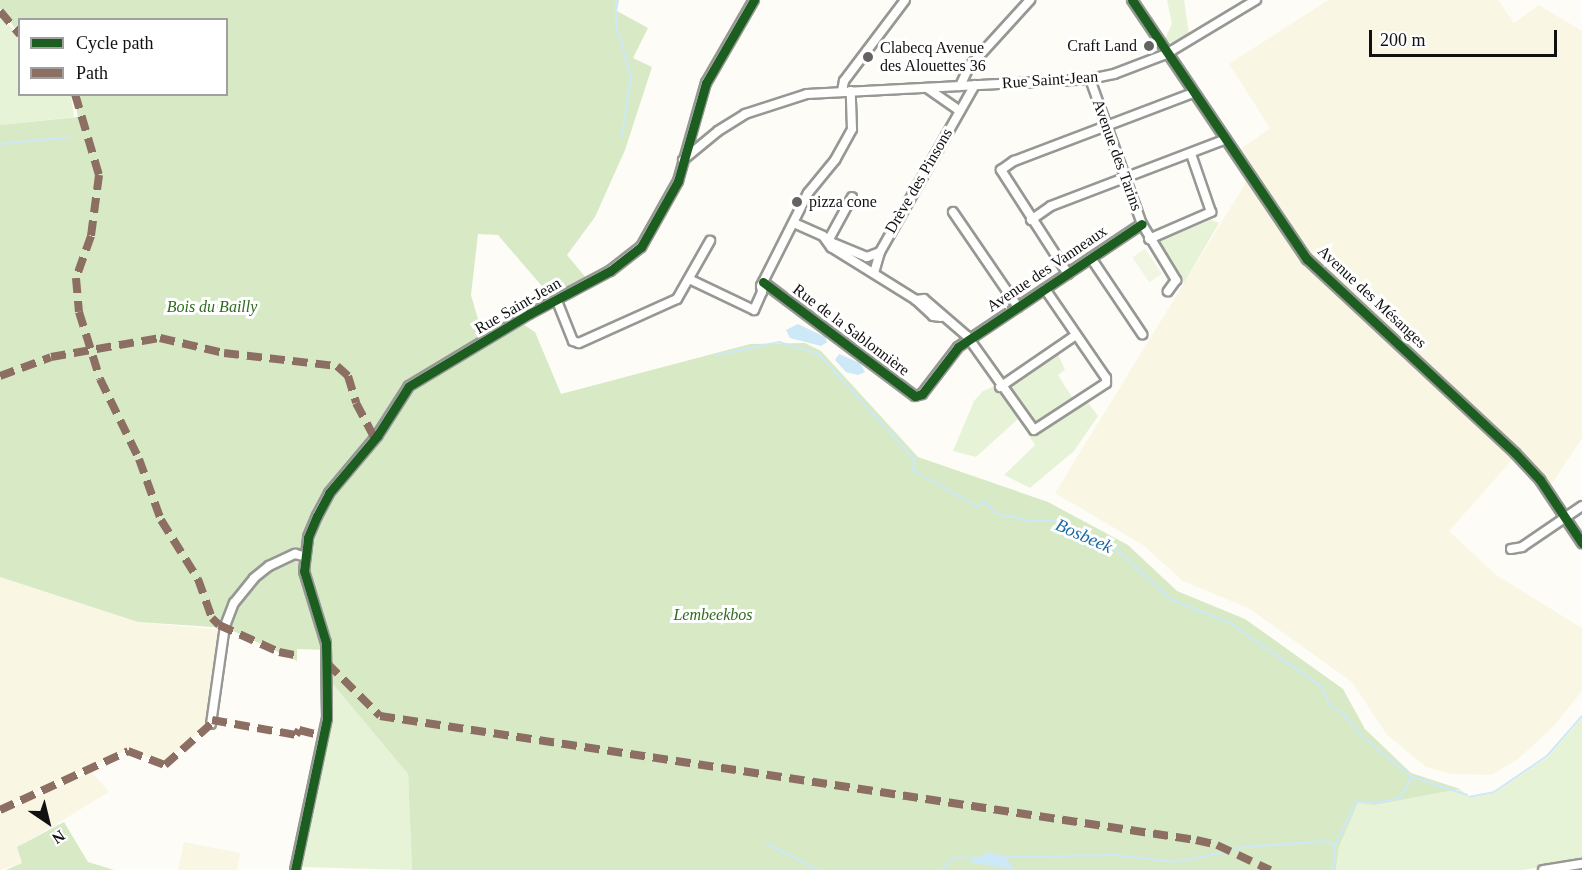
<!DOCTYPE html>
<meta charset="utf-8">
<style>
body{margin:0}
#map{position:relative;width:1582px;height:870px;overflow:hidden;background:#fdfcf7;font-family:"Times New Roman",serif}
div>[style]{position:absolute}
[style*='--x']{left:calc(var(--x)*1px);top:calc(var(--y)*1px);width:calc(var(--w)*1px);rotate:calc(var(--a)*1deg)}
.farmland>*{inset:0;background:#f9f7e4}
.green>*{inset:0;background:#e7f3d7}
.forest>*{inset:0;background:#d8eac5}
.pitch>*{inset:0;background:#f0f6e1;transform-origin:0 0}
.water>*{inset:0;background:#cde8f7}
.stream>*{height:2px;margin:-1px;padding:0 1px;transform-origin:1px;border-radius:1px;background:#cde8f7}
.roads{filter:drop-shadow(2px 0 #979795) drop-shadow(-2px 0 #979795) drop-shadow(0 2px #979795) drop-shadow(0 -2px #979795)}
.street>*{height:8px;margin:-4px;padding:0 4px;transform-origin:4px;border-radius:4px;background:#fffffe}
.quiet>*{height:8px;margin-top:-4px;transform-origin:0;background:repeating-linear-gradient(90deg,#8d6e63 0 15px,transparent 0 23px)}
.cycleway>*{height:9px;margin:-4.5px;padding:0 4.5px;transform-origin:4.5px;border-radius:4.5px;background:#1b5e20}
.dots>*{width:16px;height:16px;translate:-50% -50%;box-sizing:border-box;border:3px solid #fff;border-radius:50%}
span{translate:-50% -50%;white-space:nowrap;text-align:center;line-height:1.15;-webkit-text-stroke:6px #fff;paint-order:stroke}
.poi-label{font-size:16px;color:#111}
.right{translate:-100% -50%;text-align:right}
.left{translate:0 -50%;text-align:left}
.street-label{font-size:16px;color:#111}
.park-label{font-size:16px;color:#2f6b1f;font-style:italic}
.water-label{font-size:18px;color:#1768a6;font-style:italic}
.legend{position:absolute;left:18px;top:18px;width:210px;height:78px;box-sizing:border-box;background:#fff;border:2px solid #a0a0a0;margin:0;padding:8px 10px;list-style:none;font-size:18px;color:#111}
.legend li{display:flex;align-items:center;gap:12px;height:30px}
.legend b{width:30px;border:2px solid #a0a0a0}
.north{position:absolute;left:18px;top:792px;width:60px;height:60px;-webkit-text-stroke:4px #fff;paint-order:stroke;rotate:145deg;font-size:16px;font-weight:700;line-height:24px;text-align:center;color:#111}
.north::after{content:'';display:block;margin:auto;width:21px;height:27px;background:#111;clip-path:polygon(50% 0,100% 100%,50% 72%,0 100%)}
.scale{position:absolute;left:1369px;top:30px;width:188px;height:27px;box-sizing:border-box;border:3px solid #111;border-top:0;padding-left:8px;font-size:18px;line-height:21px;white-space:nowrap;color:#111;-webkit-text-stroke:4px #fff;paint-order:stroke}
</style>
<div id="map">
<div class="farmland">
<div style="clip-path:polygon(1328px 0,1498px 0,1514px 23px,1539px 5px,1582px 31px,1582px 438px,1550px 487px,1519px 452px,1449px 531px,1496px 575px,1582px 628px,1582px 691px,1553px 727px,1518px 759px,1491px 775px,1451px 774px,1426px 767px,1387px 735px,1352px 682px,1250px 609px,1183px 581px,1143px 545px,1055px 493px,1253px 171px,1238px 151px,1270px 128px,1229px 64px)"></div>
<div style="clip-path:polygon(0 577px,138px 622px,223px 630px,209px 724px,165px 763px,127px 750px,0 809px)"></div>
<div style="clip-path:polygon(91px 771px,109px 792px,18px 847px,22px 863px,0 870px,0 813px)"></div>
<div style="clip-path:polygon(184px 842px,240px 853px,237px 870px,178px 870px)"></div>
</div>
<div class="green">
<div style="clip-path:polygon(1167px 0,1184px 0,1189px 35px,1174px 43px,1164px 41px,1172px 24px)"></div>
<div style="clip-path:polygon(0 14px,19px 37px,20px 94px,71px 95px,74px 117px,0 125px)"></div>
<div style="clip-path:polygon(1211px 220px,1219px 223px,1184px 283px,1160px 247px,1160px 241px)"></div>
<div style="clip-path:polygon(1057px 352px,1065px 370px,1058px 375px,1075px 402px,1087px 401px,1098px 416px,1074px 451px,1030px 488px,1004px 475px,1035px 445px,1018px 419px,976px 457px,953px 451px,974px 401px,983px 391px,995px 386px,1000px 392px)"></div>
<div style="clip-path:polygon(331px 682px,408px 774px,412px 870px,301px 867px,331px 720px)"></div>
<div style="clip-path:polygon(1582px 718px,1582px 861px,1523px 870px,1336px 870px,1339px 847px,1358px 803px,1375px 805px,1460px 789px,1470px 798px,1494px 793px,1548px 757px)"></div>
</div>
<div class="forest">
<div style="clip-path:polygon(0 0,619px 0,617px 11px,648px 28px,633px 58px,652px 67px,625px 150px,595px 217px,567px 255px,587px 279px,553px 299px,498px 235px,478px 234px,471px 295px,485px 343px,521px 323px,535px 332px,561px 394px,750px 344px,805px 343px,821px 351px,918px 457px,1048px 502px,1128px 545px,1177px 591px,1245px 619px,1343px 689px,1365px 729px,1411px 773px,1460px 789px,1375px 805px,1358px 803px,1339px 847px,1336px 870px,412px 870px,408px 774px,331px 682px,328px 650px,297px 649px,297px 661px,227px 628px,138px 622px,0 577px,0 125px,78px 117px,74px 95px,226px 94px,226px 20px,20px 20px,19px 33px,0 9px)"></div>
<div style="clip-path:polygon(64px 822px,88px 862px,114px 870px,6px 870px,22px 863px,17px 847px)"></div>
</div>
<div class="pitch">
<div style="left:1145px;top:249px;width:30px;height:15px;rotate:56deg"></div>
</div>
<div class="water">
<div style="clip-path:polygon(798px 324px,825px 337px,827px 342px,821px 346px,790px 338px,786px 330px)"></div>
<div style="clip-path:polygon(839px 354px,860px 363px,865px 372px,858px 375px,846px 372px,835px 360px)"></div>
<div style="clip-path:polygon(989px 852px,1006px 857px,1014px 870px,969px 862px)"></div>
</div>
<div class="stream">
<div style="--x:616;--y:0;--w:26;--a:90"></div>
<div style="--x:616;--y:26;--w:51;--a:73"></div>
<div style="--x:631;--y:75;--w:63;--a:98.3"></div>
<div style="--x:0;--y:144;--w:69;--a:-5.8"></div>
<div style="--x:717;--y:355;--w:63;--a:-11.8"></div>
<div style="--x:779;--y:342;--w:42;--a:16.7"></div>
<div style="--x:819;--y:354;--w:142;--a:47.9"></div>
<div style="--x:914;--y:459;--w:11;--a:95"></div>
<div style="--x:913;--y:470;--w:75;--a:29.6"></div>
<div style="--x:978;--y:507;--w:8;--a:-45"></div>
<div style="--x:984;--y:501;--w:18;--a:47"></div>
<div style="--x:996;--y:514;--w:37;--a:11"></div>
<div style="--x:1032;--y:521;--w:24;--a:-2"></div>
<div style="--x:1056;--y:520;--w:69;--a:26.6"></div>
<div style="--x:1118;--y:551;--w:73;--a:42.2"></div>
<div style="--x:1172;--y:600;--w:62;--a:21.6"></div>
<div style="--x:1230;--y:623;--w:112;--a:34.8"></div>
<div style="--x:1322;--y:687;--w:21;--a:67"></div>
<div style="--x:1330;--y:706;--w:15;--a:28"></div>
<div style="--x:1343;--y:713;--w:34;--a:50"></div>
<div style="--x:1365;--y:739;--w:60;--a:39"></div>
<div style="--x:1469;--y:797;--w:25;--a:-11"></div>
<div style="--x:1494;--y:792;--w:64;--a:-34.2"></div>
<div style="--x:1547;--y:756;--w:53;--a:-48.8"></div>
<div style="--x:767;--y:844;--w:57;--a:27"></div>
<div style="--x:1234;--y:848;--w:92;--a:-4.4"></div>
<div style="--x:1326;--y:841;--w:10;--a:24"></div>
<div style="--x:1335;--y:845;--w:49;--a:-63.4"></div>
<div style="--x:1357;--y:801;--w:18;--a:6"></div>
<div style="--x:1375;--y:803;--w:25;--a:-11"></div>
<div style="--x:1400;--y:798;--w:24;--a:-60"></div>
<div style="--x:1412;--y:777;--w:58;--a:18.1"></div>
<div style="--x:1005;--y:857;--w:111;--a:-1"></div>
<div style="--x:1116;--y:855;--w:59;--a:6.8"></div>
<div style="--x:1175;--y:862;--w:53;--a:-10.9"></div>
<div style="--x:942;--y:870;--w:16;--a:-47"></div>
<div style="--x:953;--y:858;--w:23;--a:-2"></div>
<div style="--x:1333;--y:870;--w:24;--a:-85"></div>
</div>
<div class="roads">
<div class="street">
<div style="--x:1132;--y:0;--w:313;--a:56"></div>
<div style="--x:1307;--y:259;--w:284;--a:43"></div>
<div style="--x:1515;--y:453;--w:37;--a:47"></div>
<div style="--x:1540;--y:480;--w:76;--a:56.3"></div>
<div style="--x:1090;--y:79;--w:154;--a:70.3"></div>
<div style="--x:1142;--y:224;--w:66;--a:58.7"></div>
<div style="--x:1176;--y:280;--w:14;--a:126"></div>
<div style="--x:960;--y:86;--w:21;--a:-65"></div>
<div style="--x:969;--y:67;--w:91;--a:-47.7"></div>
<div style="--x:927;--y:88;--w:40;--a:34.9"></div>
<div style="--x:842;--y:91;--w:10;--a:-79"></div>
<div style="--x:844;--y:81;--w:101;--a:-53"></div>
<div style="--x:683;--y:160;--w:45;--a:-39.6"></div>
<div style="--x:718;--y:131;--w:32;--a:-32"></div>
<div style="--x:745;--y:114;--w:65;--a:-17.9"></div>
<div style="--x:807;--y:94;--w:283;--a:-3"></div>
<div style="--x:1090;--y:79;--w:25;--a:-12"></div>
<div style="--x:1114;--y:74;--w:56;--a:-21"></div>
<div style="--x:1166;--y:54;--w:105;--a:-31"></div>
<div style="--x:953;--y:212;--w:115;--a:55.6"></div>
<div style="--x:1031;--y:220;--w:24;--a:-35"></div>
<div style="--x:1051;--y:206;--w:187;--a:-20.9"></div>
<div style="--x:794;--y:223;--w:32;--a:24"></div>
<div style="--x:823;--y:236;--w:14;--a:54"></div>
<div style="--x:831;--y:247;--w:100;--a:31.9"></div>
<div style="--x:916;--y:300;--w:23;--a:43"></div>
<div style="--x:933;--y:316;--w:8;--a:7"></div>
<div style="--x:1149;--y:239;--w:68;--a:-23.5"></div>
<div style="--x:1211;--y:212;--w:61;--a:-109"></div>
<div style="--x:828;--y:241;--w:50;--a:-61.4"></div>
<div style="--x:828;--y:241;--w:42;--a:22.3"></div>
<div style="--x:880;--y:252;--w:192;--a:-60.4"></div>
<div style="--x:867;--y:257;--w:14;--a:-21"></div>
<div style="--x:880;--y:252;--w:22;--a:106"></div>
<div style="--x:1091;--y:258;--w:92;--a:56.1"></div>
<div style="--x:1068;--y:274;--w:124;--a:-122.8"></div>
<div style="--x:1001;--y:170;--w:16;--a:-35"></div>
<div style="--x:1014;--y:161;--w:191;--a:-20.8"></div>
<div style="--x:689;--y:279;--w:72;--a:25.5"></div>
<div style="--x:754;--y:310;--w:20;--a:-66"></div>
<div style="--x:762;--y:292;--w:6;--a:-99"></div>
<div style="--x:761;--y:286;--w:104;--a:-63.2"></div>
<div style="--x:808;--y:193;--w:43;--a:-50.7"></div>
<div style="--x:835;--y:160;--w:35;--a:-61"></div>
<div style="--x:852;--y:129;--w:38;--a:-92"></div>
<div style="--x:763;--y:282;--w:190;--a:36.9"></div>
<div style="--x:915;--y:396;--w:7;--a:-16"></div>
<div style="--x:922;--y:394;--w:59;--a:-52.5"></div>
<div style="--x:958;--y:347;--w:221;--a:-33.8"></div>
<div style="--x:916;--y:300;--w:8;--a:-7"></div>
<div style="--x:924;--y:299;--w:57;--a:40.7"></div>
<div style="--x:967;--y:336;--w:115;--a:54.5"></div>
<div style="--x:1034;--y:430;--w:86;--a:-33.1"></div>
<div style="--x:1106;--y:383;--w:5;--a:-90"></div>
<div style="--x:1106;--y:378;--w:108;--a:-124.4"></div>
<div style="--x:557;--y:301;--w:43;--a:68.2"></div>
<div style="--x:573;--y:341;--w:6;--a:18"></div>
<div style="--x:579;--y:343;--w:107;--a:-24.2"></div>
<div style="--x:677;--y:299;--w:67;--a:-60.4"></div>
<div style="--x:1000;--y:387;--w:92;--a:-34.4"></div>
<div style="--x:1511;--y:549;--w:11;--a:-10"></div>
<div style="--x:1522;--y:547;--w:73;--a:-34.3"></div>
<div style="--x:211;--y:724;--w:99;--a:-81.9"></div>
<div style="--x:225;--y:626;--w:25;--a:-69"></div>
<div style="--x:234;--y:603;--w:32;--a:-51"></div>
<div style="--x:254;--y:578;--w:19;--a:-39"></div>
<div style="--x:269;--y:566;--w:29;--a:-25"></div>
<div style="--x:295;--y:554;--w:9;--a:13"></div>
<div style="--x:295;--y:870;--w:155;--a:-78.1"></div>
<div style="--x:327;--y:718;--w:75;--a:-90.8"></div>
<div style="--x:326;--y:643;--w:75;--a:-107"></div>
<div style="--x:304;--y:571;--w:34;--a:-83"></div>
<div style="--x:308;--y:537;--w:23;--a:-67"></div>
<div style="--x:317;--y:516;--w:26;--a:-62"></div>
<div style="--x:329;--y:493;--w:75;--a:-49.9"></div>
<div style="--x:377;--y:436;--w:59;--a:-57.4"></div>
<div style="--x:409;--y:386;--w:140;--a:-31"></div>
<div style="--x:529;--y:314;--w:92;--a:-28"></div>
<div style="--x:610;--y:271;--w:39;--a:-38"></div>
<div style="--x:641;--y:247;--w:76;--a:-60.7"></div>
<div style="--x:678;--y:181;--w:102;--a:-74.1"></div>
<div style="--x:706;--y:83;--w:96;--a:-60"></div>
<div style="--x:1543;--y:870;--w:39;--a:-9"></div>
</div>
</div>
<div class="quiet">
<div style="--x:0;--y:11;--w:31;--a:50"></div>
<div style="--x:75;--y:94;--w:84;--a:73.5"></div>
<div style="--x:99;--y:175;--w:62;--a:97.5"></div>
<div style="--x:91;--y:236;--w:45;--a:109.7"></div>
<div style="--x:76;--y:278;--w:34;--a:85"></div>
<div style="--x:79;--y:312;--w:70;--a:72.6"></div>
<div style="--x:100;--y:379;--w:89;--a:64"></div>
<div style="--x:139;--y:459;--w:65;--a:70.2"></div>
<div style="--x:161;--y:520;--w:70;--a:57.9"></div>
<div style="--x:198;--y:579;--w:41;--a:70.3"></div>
<div style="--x:212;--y:618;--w:10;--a:45"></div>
<div style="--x:219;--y:625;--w:66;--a:24.2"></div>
<div style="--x:279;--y:652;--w:20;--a:11"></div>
<div style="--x:0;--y:376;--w:54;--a:-20.4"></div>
<div style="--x:51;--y:357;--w:111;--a:-9.9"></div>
<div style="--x:160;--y:338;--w:66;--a:13.2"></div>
<div style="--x:224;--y:353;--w:114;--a:6.6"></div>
<div style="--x:337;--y:366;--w:15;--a:42"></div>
<div style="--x:348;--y:376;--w:28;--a:73"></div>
<div style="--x:356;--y:403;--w:40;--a:62"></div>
<div style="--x:327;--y:663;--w:75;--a:45"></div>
<div style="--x:380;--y:716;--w:825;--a:8.64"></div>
<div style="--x:1196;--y:840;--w:22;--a:13"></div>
<div style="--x:1217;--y:845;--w:59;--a:25.3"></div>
<div style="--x:212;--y:720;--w:85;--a:10.1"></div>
<div style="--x:296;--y:735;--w:6;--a:-59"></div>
<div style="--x:299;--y:730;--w:25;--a:14"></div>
<div style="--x:0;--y:810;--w:141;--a:-24.7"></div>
<div style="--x:128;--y:751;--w:40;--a:21"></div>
<div style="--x:165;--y:765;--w:62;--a:-41.7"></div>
</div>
<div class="cycleway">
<div style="--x:1132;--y:0;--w:313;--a:56"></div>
<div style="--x:1307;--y:259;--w:284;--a:43"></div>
<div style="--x:1515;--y:453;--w:37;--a:47"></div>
<div style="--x:1540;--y:480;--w:76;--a:56.3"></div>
<div style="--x:763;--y:282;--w:190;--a:36.9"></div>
<div style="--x:915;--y:396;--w:7;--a:-16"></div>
<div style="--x:922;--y:394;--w:59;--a:-52.5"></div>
<div style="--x:958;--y:347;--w:221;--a:-33.8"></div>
<div style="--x:295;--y:870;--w:155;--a:-78.1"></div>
<div style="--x:327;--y:718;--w:75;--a:-90.8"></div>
<div style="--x:326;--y:643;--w:75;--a:-107"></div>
<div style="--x:304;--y:571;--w:34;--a:-83"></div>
<div style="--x:308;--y:537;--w:23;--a:-67"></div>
<div style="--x:317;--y:516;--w:26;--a:-62"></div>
<div style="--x:329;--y:493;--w:75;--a:-49.9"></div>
<div style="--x:377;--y:436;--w:59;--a:-57.4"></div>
<div style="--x:409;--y:386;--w:140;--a:-31"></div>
<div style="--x:529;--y:314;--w:92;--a:-28"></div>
<div style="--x:610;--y:271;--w:39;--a:-38"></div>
<div style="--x:641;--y:247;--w:76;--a:-60.7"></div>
<div style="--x:678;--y:181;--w:102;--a:-74.1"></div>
<div style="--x:706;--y:83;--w:96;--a:-60"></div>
</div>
<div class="dots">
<div style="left:1149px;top:46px;background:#646362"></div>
<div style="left:868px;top:57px;background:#646362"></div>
<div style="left:797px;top:202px;background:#646362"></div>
</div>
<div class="poi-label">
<span class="right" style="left:1137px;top:46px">Craft Land</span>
<span class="left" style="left:880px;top:57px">Clabecq Avenue<br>des Alouettes 36</span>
<span class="left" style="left:809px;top:202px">pizza cone</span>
</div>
<div class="street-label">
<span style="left:1050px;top:80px;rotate:-4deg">Rue Saint-Jean</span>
<span style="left:1117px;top:155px;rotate:70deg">Avenue des Tarins</span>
<span style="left:919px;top:181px;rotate:-60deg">Drève des Pinsons</span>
<span style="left:1047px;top:269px;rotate:-34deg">Avenue des Vanneaux</span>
<span style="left:1372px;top:297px;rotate:43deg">Avenue des Mésanges</span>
<span style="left:518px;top:306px;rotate:-30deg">Rue Saint-Jean</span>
<span style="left:851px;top:330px;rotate:37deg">Rue de la Sablonnière</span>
</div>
<div class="park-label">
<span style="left:212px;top:307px">Bois du Bailly</span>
<span style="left:713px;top:615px">Lembeekbos</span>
</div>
<div class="water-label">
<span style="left:1084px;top:536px;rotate:24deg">Bosbeek</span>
</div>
<ul class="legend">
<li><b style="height:8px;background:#1b5e20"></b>Cycle path</li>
<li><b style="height:8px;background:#8d6e63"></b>Path</li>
</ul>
<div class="north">N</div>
<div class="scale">200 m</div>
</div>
